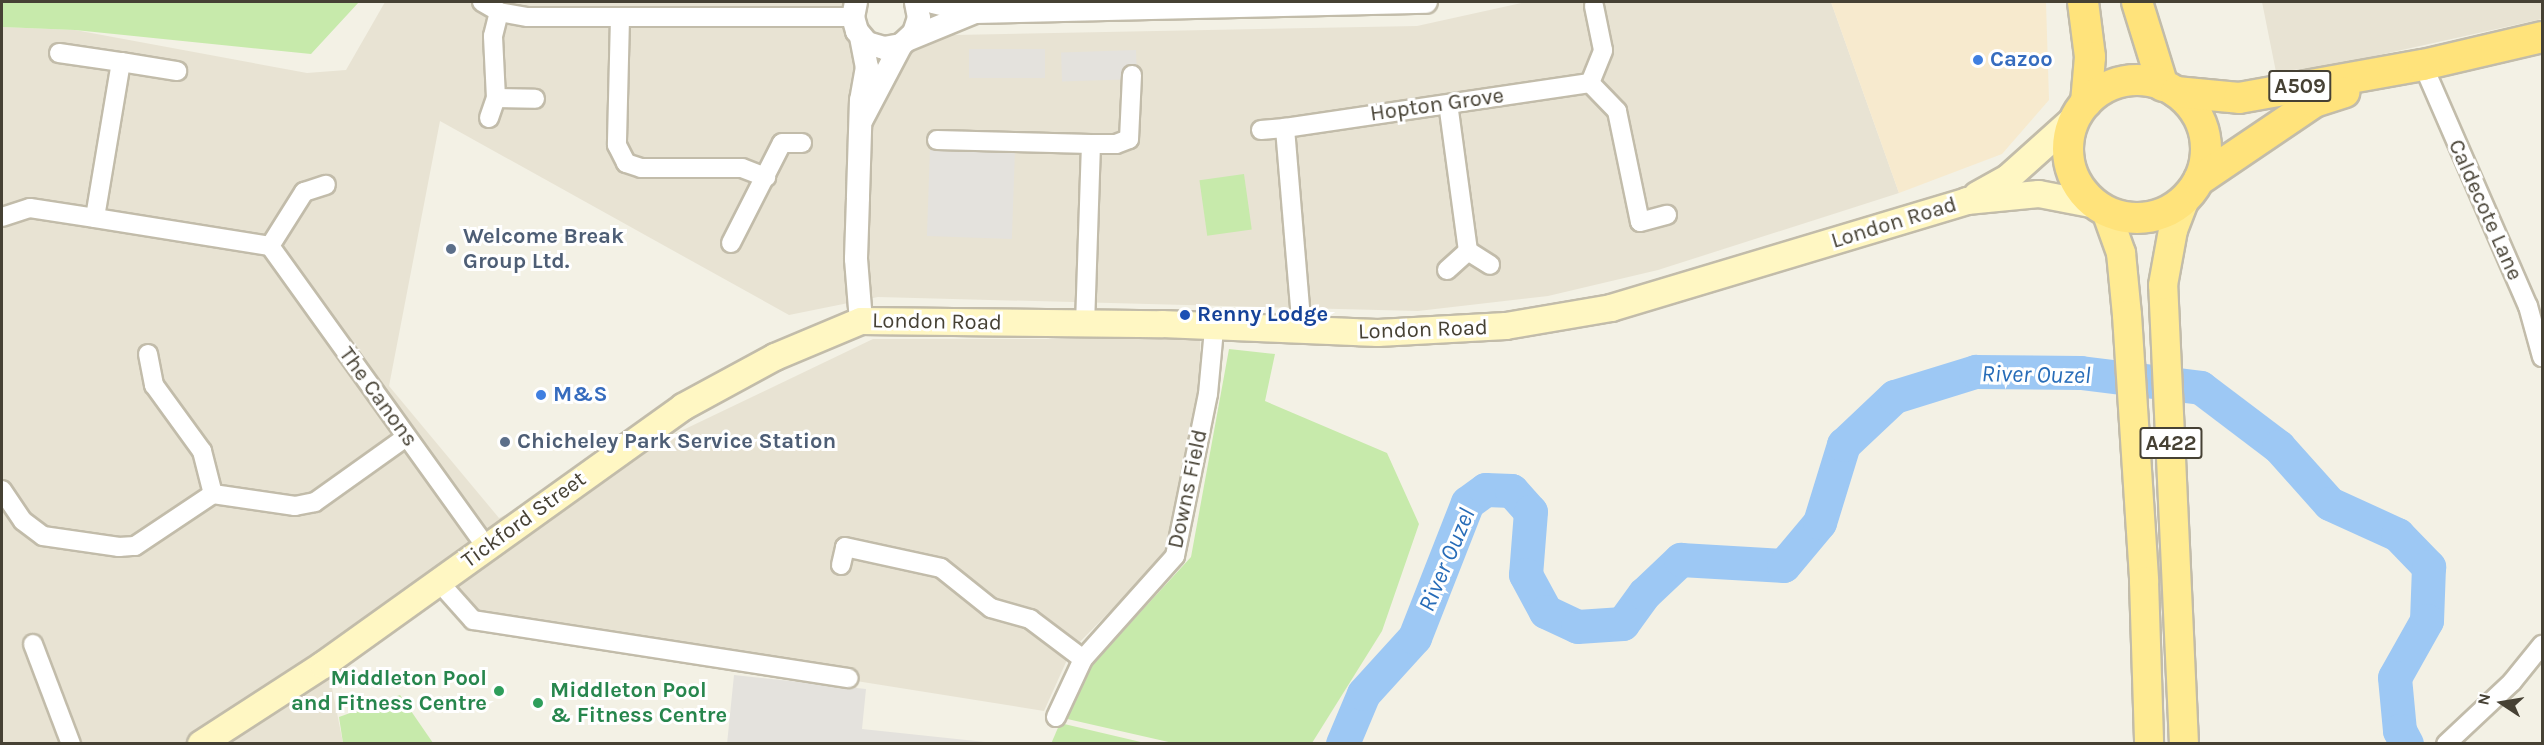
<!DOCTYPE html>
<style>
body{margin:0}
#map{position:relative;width:2544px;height:745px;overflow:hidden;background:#f3f1e5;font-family:Karla,sans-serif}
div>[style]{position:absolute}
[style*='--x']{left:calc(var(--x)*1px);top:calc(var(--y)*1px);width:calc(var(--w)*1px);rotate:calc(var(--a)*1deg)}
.residential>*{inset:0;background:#e8e3d3}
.commercial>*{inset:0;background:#f7eace}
.green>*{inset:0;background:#c7eaab;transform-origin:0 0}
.parking>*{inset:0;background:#e4e2dd;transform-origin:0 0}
.stream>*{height:6px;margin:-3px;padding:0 3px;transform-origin:3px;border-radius:3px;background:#9dc8f4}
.river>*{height:34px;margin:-17px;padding:0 17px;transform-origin:17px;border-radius:17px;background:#9dc8f4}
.roads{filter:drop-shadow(2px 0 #c2bcaa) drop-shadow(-2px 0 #c2bcaa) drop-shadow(0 2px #c2bcaa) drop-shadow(0 -2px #c2bcaa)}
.minor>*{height:18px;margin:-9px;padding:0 9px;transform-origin:9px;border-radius:9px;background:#fff}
.tertiary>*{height:22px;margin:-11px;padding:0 11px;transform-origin:11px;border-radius:11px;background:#fff}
.secondary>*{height:26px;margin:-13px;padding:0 13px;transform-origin:13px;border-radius:13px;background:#fff7c3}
.primary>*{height:28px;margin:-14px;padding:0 14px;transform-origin:14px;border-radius:14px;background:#ffeb92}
.trunk>*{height:30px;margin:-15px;padding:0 15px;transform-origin:15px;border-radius:15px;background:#ffe37b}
.trunk>.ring{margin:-15px;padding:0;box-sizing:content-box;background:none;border:30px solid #ffe37b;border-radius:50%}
.dots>*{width:16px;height:16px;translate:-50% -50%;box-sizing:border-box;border:3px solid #fff;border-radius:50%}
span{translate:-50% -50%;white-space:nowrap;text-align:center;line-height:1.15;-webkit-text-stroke:6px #fff;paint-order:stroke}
.shield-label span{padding:2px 4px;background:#fff;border:2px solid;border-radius:4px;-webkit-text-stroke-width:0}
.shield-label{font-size:21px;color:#464134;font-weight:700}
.shop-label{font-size:22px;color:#366cbe;font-weight:700}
.left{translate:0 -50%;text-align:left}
.street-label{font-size:22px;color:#464134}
.service-label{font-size:22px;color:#4e5e75;font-weight:700}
.transit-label{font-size:22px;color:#164399;font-weight:700}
.leisure-label{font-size:22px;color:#27864d;font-weight:700}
.right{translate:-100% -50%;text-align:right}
.water-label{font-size:24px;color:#276cb8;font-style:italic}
.frame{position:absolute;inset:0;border:3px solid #464134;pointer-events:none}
.north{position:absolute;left:2472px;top:673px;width:60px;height:60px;-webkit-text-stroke:4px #fff;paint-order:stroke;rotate:282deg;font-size:16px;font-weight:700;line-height:24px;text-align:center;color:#464134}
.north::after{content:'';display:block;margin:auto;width:21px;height:27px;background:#464134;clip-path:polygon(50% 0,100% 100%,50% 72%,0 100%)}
</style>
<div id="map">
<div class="residential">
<div style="clip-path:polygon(385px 2px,849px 2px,849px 34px,954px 35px,1417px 26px,1526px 2px,1831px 2px,1899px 193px,1658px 270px,1548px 296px,1418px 311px,878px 297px,789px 315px,440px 121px,389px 386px,499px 518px,873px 339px,1200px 339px,1201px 372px,1192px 445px,1171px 538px,1161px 559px,1071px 651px,1044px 711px,473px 620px,447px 592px,330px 678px,343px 743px,2px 744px,2px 27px,75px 30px,307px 73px,346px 70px)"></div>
<div style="clip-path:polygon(2262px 2px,2542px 2px,2542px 19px,2334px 65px,2276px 72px)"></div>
</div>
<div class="commercial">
<div style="clip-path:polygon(1831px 2px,2046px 2px,2049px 100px,2002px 154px,1899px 193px)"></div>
</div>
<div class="green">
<div style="clip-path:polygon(2px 2px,359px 2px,311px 54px,75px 30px,2px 27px)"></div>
<div style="left:1244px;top:174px;width:56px;height:45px;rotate:82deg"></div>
<div style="clip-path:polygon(1229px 349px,1275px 354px,1265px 401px,1387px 453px,1419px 524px,1382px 631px,1312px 743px,1173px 743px,1063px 718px,1091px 666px,1191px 557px)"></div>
<div style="clip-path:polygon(400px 695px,433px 743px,343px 743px,339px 717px)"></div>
<div style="clip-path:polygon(1060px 723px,1145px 743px,1051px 744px)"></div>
</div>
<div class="parking">
<div style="left:1045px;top:49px;width:29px;height:76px;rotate:90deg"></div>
<div style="left:1136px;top:50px;width:29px;height:75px;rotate:88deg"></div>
<div style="left:930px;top:148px;width:85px;height:88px;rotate:2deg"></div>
<div style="clip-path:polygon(734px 675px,866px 689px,862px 729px,1004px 744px,727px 744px)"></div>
</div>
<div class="stream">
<div style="--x:2396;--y:744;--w:14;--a:-73"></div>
</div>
<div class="river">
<div style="--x:1343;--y:744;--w:54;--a:-67.2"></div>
<div style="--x:1364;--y:694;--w:76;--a:-47.7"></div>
<div style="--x:1415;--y:638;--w:145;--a:-68.6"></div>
<div style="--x:1468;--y:503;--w:22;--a:-36"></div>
<div style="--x:1486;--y:490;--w:26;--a:2"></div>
<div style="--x:1512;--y:491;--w:28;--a:48"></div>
<div style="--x:1531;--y:512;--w:63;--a:94.5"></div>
<div style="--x:1526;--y:575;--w:42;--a:61.6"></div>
<div style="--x:1546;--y:612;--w:35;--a:25"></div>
<div style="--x:1578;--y:627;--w:45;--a:-3.8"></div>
<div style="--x:1623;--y:624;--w:37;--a:-54"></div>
<div style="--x:1645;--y:594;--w:50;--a:-43.4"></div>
<div style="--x:1681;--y:560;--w:103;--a:3.3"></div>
<div style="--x:1784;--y:566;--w:56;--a:-50.1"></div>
<div style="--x:1820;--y:523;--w:82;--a:-72.9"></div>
<div style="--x:1844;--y:445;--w:70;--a:-43.3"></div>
<div style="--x:1895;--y:397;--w:85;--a:-17.2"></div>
<div style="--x:1976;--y:372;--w:105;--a:0.5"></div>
<div style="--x:2081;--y:373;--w:121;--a:7.1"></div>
<div style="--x:2201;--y:388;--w:98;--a:37.1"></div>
<div style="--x:2279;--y:447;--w:76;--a:48.2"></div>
<div style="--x:2330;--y:504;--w:75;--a:24.5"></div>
<div style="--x:2398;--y:535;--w:45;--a:45.9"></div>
<div style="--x:2429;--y:567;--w:54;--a:92.1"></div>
<div style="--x:2427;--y:621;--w:65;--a:119.3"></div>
<div style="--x:2395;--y:678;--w:53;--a:84.6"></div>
<div style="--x:2400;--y:731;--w:15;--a:62"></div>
</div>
<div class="roads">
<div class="minor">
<div style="--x:482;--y:2;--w:20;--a:30"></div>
<div style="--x:499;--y:12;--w:29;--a:10"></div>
<div style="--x:528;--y:17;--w:325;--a:0"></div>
<div style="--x:620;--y:18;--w:127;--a:91.4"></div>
<div style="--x:617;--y:145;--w:20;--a:63"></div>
<div style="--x:626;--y:163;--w:16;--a:18"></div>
<div style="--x:641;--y:168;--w:101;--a:0"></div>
<div style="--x:742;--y:168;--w:26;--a:21"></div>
<div style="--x:59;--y:53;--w:63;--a:8.3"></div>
<div style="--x:121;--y:62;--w:158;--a:99.5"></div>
<div style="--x:95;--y:218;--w:177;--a:9.1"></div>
<div style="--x:270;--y:246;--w:370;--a:54.3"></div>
<div style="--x:121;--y:62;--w:57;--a:9.1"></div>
<div style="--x:2423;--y:65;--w:263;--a:66.5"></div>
<div style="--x:2528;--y:306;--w:53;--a:74.6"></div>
<div style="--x:1590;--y:83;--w:35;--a:-68"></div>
<div style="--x:1603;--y:50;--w:45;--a:-101.6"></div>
<div style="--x:496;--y:98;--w:39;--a:1"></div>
<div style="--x:489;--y:118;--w:21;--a:-71"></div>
<div style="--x:496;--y:98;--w:62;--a:-92.8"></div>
<div style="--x:493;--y:36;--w:25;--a:-76"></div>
<div style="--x:1261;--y:130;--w:24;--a:-5"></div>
<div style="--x:937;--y:140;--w:154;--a:1.5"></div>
<div style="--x:1091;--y:144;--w:180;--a:91.9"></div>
<div style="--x:1091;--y:144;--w:25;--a:0"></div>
<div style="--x:1116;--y:144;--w:14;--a:-21"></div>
<div style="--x:1129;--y:139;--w:64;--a:-87.3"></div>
<div style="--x:2;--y:217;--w:29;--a:-18"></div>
<div style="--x:30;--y:208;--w:66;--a:8.7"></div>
<div style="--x:731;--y:243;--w:112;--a:-63"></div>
<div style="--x:782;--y:143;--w:20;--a:0"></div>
<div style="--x:270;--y:246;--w:64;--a:-57.8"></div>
<div style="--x:304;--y:192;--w:23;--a:-18"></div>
<div style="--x:1468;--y:251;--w:26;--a:32"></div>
<div style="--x:1447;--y:270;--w:28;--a:-42"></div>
<div style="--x:1468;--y:251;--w:148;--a:-97.7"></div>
<div style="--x:1302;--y:331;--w:204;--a:-94.8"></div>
<div style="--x:1285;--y:128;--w:308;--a:-8.4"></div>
<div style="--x:1590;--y:83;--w:39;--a:46"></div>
<div style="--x:1617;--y:111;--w:113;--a:78.3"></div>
<div style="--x:1640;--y:222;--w:28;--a:-15"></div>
<div style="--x:148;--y:354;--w:32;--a:79"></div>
<div style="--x:154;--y:385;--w:82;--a:54"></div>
<div style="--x:202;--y:451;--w:44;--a:75.7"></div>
<div style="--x:2;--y:490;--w:37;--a:56"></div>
<div style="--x:23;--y:521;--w:25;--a:37"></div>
<div style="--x:43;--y:536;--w:77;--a:8.2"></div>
<div style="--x:119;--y:547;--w:16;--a:-4"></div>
<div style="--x:135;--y:546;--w:94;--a:-33.7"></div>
<div style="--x:213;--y:494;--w:83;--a:8.3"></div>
<div style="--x:295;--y:506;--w:20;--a:-11"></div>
<div style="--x:315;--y:502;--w:112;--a:-35.5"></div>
<div style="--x:841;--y:565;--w:18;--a:-77"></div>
<div style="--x:845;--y:547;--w:98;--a:12.3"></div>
<div style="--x:941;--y:568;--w:64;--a:38.7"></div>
<div style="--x:991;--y:608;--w:41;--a:15.8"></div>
<div style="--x:1030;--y:619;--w:66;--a:37"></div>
<div style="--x:439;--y:582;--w:51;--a:48.2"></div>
<div style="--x:473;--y:620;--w:380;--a:8.8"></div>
<div style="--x:33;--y:644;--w:107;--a:69.2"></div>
<div style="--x:1056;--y:717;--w:64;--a:-65"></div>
<div style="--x:1083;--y:659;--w:138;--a:-48.2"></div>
<div style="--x:1175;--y:556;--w:165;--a:-78.5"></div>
<div style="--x:1208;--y:394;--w:65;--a:-84.7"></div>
<div style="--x:2446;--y:744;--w:91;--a:-43.2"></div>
<div style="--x:2512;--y:682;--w:48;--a:-51"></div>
</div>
<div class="tertiary">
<div style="--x:856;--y:2;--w:15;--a:101"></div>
<div style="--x:853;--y:17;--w:15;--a:74"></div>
<div style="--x:857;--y:31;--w:16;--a:50"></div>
<div style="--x:867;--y:43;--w:18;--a:16"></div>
<div style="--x:884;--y:48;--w:17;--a:-10"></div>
<div style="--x:901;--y:45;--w:18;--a:-43"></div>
<div style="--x:914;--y:33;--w:16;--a:-72"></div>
<div style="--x:919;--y:18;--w:16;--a:-101"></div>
<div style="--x:933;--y:2;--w:43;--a:13.4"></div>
<div style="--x:975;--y:12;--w:451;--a:-1.3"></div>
<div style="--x:861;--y:37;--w:31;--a:79"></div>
<div style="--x:867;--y:67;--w:34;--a:100"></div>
<div style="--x:861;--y:100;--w:98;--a:91.8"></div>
<div style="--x:858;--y:198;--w:61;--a:91.9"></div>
<div style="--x:856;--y:259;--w:62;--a:85.4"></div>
<div style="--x:909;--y:39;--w:71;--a:-22.2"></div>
<div style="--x:862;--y:119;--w:84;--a:-62.2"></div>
</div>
<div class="secondary">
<div style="--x:1977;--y:195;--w:37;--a:-29"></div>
<div style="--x:2009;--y:177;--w:91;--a:-41.9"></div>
<div style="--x:201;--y:744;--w:145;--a:-32.9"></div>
<div style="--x:323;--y:665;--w:443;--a:-35.6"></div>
<div style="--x:683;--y:407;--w:105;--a:-28.5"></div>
<div style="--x:775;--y:357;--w:93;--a:-22.7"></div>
<div style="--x:861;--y:321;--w:301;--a:0.6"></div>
<div style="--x:1162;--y:324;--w:216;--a:2.4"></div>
<div style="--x:1378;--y:333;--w:128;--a:-3.1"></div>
<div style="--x:1506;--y:326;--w:107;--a:-9.7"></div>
<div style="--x:1611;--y:308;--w:372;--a:-16.7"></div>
<div style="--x:1967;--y:201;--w:72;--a:-5.6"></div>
<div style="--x:2039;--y:194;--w:58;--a:10.9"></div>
</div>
<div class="primary">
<div style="--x:2106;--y:211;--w:45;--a:70.3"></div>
<div style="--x:2121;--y:253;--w:62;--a:84.5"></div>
<div style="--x:2127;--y:315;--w:267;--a:86.3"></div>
<div style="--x:2144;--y:581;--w:163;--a:88.2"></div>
<div style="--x:2184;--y:744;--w:459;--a:-92.6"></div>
<div style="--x:2163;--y:285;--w:56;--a:-79.7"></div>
<div style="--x:2173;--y:230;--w:33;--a:-69"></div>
</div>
<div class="trunk">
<div style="--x:2083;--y:2;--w:55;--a:82.7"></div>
<div style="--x:2090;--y:57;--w:46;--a:95"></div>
<div style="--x:2137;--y:2;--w:88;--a:72.8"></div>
<div class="ring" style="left:2068px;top:80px;width:108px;height:108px"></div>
<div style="--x:2176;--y:92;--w:63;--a:5.4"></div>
<div style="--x:2239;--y:98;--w:187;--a:-10.2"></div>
<div style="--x:2423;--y:65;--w:122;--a:-13.2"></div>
<div style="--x:2199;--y:180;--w:139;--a:-34.1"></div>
<div style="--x:2314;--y:102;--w:32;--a:-18"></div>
</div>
</div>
<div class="dots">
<div style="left:1978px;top:60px;background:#3f7fe0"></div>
<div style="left:451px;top:249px;background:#5c6f8a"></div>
<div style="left:1185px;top:315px;background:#1a4fb4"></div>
<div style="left:541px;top:395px;background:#3f7fe0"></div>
<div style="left:505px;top:442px;background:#5c6f8a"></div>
<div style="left:499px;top:691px;background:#2e9e5b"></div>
<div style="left:538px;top:703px;background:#2e9e5b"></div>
</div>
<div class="shield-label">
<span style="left:2300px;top:86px">A509</span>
<span style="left:2171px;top:443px">A422</span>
</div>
<div class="shop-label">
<span class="left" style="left:1990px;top:60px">Cazoo</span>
<span class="left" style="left:553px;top:395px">M&amp;S</span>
</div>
<div class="street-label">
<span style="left:1437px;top:105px;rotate:-8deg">Hopton Grove</span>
<span style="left:2485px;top:210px;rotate:66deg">Caldecote Lane</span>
<span style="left:1894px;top:223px;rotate:-17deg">London Road</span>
<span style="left:937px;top:322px;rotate:1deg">London Road</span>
<span style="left:1423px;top:330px;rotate:-2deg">London Road</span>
<span style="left:378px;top:397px;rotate:54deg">The Canons</span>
<span style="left:1188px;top:489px;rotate:-78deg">Downs Field</span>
<span style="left:524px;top:520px;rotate:-36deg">Tickford Street</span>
</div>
<div class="service-label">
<span class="left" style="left:463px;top:249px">Welcome Break<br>Group Ltd.</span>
<span class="left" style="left:517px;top:442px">Chicheley Park Service Station</span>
</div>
<div class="transit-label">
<span class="left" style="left:1197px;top:315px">Renny Lodge</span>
</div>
<div class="leisure-label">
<span class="right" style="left:487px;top:691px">Middleton Pool<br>and Fitness Centre</span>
<span class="left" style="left:550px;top:703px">Middleton Pool<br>&amp; Fitness Centre</span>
</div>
<div class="water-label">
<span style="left:2036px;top:375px;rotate:1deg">River Ouzel</span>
<span style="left:1447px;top:560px;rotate:-67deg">River Ouzel</span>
</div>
<div class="frame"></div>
<div class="north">N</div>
</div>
